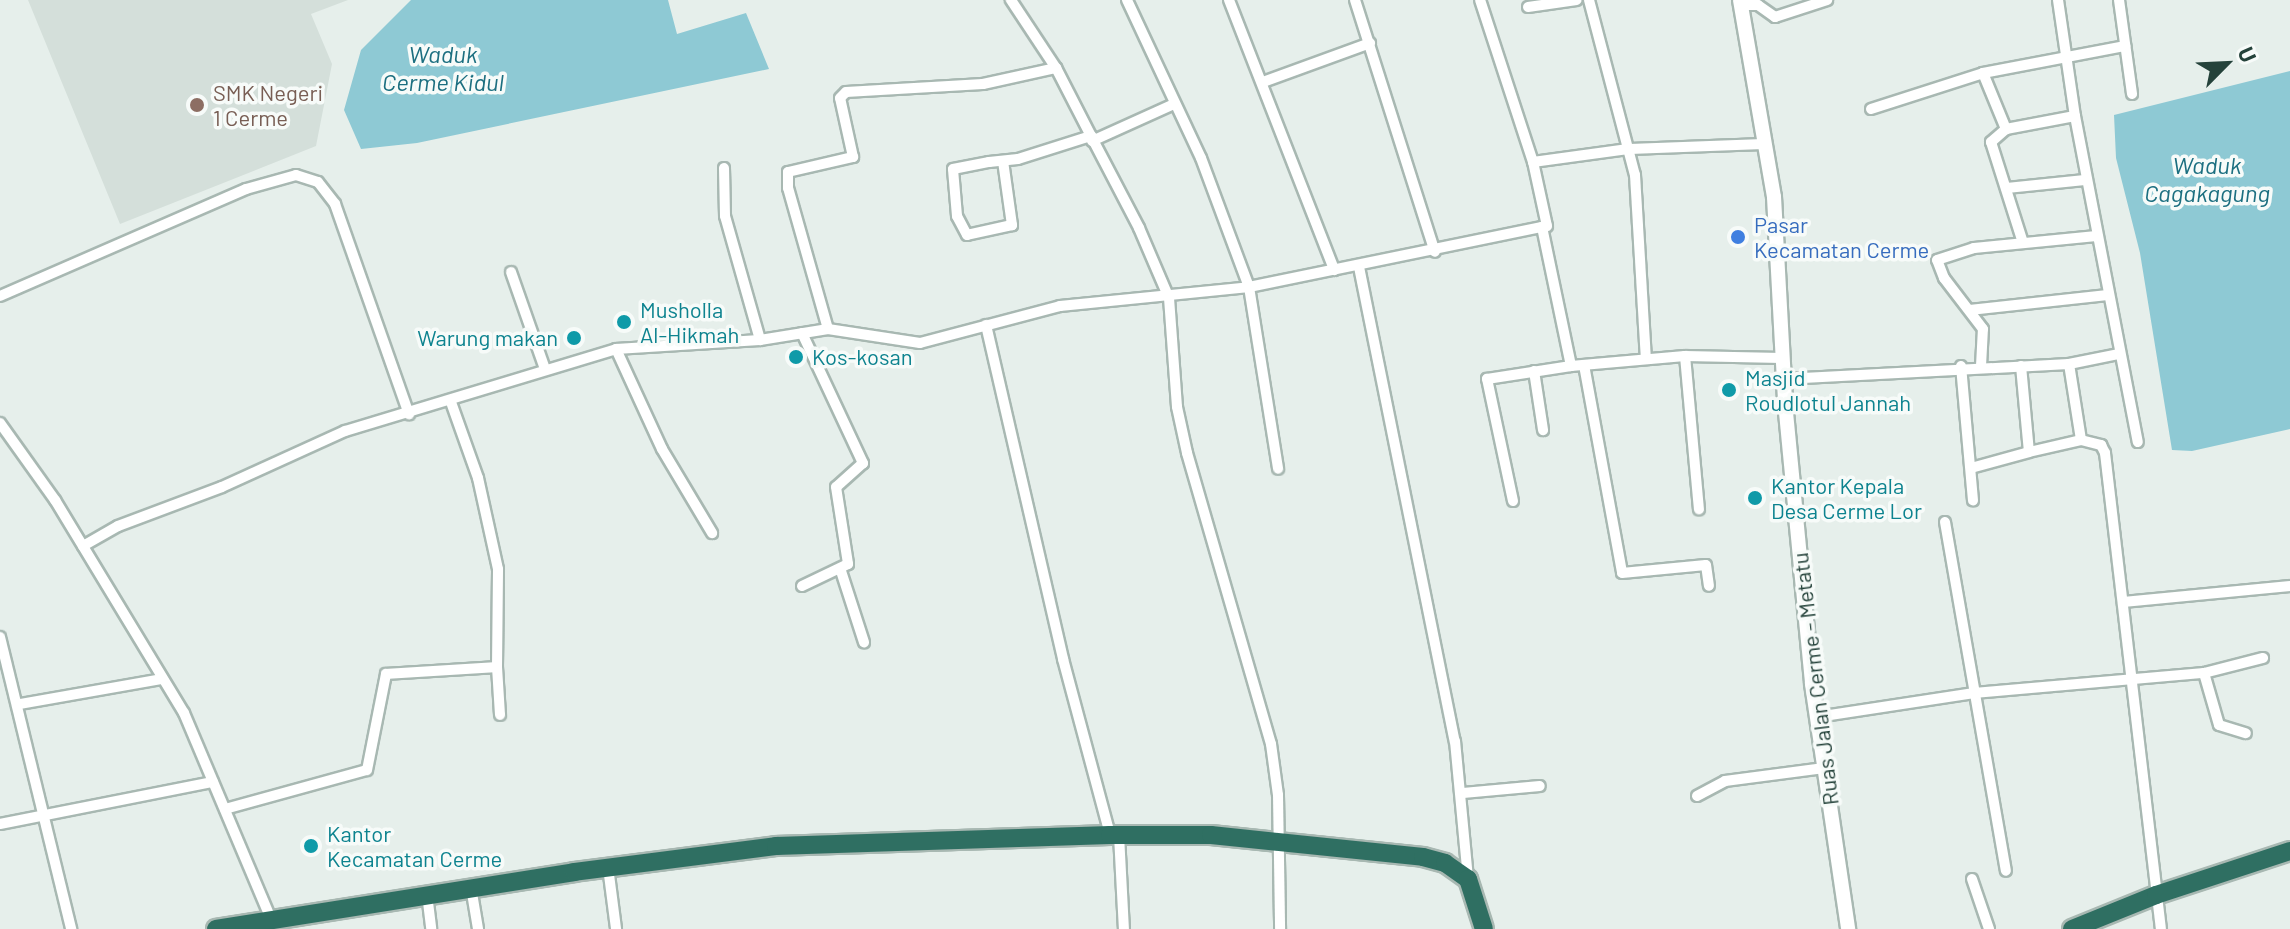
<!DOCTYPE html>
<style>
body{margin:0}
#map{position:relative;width:2290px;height:929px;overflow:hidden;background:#e6efeb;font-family:Barlow,sans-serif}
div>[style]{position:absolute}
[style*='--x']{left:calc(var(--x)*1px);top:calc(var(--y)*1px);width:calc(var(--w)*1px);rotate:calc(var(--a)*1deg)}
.built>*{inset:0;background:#d4dfda}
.water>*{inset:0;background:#8ec9d4}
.roads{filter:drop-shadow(2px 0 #a8b8b2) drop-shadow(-2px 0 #a8b8b2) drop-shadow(0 2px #a8b8b2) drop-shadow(0 -2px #a8b8b2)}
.street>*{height:10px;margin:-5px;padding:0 5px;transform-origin:5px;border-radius:5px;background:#fff}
.secondary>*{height:14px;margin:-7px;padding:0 7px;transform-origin:7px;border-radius:7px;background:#fff}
.highway>*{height:18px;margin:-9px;padding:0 9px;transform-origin:9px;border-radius:9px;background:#2f6f62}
.dots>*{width:22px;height:22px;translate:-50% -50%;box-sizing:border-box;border:4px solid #f7fbf9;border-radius:50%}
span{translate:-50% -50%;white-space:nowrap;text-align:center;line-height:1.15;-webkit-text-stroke:7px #f7fbf9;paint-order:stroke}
.education-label{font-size:22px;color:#785e54}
.left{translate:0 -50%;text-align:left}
.shop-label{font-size:22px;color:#366cbe}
.culture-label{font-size:22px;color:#0d838f}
.right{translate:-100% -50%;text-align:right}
.street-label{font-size:22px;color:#24423a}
.water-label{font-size:24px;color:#1c6f80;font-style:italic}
.north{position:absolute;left:2186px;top:24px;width:80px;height:80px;-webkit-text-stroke:6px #f7fbf9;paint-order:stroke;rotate:66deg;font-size:22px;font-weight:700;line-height:32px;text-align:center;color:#24423a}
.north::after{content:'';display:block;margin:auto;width:28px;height:36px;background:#24423a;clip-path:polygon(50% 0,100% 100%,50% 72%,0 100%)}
</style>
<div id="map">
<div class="built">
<div style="clip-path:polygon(28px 0,348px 0,311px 14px,332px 64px,316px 146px,120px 224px)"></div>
</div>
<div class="water">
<div style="clip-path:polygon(411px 0,668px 0,677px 34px,746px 13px,769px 69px,417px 143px,361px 149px,344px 110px,361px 50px)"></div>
<div style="clip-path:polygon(2290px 71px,2290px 429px,2192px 451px,2172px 450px,2140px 253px,2116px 158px,2114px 115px)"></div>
</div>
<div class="roads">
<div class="street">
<div style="--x:1127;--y:0;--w:174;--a:64.9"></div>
<div style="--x:1201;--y:158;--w:138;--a:69.6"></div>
<div style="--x:1249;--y:287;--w:184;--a:80.9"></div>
<div style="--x:1229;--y:0;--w:290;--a:68.7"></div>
<div style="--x:1355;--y:0;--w:264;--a:72.4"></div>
<div style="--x:1589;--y:0;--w:181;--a:75.3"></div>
<div style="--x:1635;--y:175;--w:183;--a:86.6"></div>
<div style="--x:2058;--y:0;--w:117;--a:81.7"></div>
<div style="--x:2119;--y:0;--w:95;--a:82.1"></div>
<div style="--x:1740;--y:5;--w:18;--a:0"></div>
<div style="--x:1758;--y:5;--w:21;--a:35"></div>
<div style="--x:1775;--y:17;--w:55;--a:-18.1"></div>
<div style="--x:1528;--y:7;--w:49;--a:-8.1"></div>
<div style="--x:1983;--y:73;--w:145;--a:-10.8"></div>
<div style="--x:1263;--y:82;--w:114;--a:-20"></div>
<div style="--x:1871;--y:109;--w:118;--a:-17.8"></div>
<div style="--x:1983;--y:73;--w:61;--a:67.7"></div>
<div style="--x:2006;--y:129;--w:20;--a:139"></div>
<div style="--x:1991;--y:142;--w:106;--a:72.4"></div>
<div style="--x:2006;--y:129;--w:70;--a:-10.7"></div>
<div style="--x:2075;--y:116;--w:332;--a:79.1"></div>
<div style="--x:1091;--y:136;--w:104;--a:62.4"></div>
<div style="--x:1139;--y:228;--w:76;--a:66.8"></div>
<div style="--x:1169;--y:298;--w:109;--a:85.8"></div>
<div style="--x:1177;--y:407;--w:47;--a:77.7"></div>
<div style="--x:1187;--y:453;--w:303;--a:73.9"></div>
<div style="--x:1271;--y:744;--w:51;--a:82.2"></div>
<div style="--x:1278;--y:795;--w:134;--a:89.1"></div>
<div style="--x:1092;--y:141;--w:90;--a:-24.3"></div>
<div style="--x:1003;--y:161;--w:65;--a:82"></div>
<div style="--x:1012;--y:225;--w:46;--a:167.5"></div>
<div style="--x:967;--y:235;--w:21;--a:-118"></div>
<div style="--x:957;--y:216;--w:47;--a:-94.9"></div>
<div style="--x:953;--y:169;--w:37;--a:-11"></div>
<div style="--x:989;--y:162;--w:29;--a:-6"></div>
<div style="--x:1018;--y:159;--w:77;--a:-17.5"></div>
<div style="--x:1091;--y:136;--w:76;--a:-117.2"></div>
<div style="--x:1533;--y:162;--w:96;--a:-7.8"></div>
<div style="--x:1628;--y:149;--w:137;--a:-2.1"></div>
<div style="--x:724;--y:168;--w:48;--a:88.8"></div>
<div style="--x:725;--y:216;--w:129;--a:74.2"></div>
<div style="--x:2007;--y:188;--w:78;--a:-5.9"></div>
<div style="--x:1542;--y:227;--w:142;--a:78.2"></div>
<div style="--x:1571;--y:366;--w:114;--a:-5"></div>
<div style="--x:1685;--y:356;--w:97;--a:1.2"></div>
<div style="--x:1359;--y:267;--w:484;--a:78.6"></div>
<div style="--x:1455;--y:741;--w:138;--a:84.6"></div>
<div style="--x:511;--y:272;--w:103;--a:70.7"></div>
<div style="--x:0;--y:296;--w:268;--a:-23.5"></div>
<div style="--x:246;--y:189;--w:52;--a:-15.6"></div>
<div style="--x:296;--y:175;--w:23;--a:18"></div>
<div style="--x:318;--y:182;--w:28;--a:52"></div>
<div style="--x:335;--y:204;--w:223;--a:70.6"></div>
<div style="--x:1970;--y:310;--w:138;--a:-6.2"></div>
<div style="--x:986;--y:325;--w:343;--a:77"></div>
<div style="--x:1063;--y:659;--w:182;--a:75"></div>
<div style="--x:828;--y:329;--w:147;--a:-105.8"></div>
<div style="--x:788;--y:188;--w:16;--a:-90"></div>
<div style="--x:788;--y:172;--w:67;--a:-13"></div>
<div style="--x:853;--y:157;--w:60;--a:-102.4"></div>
<div style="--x:840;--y:98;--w:8;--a:-45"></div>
<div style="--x:846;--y:92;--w:137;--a:-3.3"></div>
<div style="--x:983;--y:84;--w:75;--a:-12.4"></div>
<div style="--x:1056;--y:68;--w:82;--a:-123.5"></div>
<div style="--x:802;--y:333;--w:144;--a:64.9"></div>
<div style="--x:863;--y:463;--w:36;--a:138"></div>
<div style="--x:836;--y:487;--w:78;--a:81.1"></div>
<div style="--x:848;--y:564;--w:51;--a:154.4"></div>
<div style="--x:616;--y:349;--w:110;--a:65.3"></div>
<div style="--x:662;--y:449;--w:98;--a:59.2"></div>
<div style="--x:1685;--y:356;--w:154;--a:84.8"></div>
<div style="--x:2069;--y:364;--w:77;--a:81"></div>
<div style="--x:2081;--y:440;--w:21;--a:14"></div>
<div style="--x:2101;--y:445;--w:9;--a:63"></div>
<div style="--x:2105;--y:453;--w:479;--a:83.3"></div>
<div style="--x:1584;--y:365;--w:211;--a:79.6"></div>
<div style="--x:1622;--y:573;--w:84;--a:-5.4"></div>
<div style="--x:1706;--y:565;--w:21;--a:82"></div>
<div style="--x:1961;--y:366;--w:135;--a:84.9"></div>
<div style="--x:1981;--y:366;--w:37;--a:-87"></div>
<div style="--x:1983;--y:329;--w:64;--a:-127.4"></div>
<div style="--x:1944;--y:278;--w:19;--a:-111"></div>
<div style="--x:1937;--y:260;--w:39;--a:-18"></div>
<div style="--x:1974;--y:248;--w:123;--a:-5.6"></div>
<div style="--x:2021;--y:366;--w:86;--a:84.7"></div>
<div style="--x:2029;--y:452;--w:53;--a:-13"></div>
<div style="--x:1534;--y:371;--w:60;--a:81.3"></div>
<div style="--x:1784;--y:379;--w:285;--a:-3"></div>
<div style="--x:2069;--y:364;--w:50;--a:-11.5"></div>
<div style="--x:0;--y:423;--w:95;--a:54.5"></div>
<div style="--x:55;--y:500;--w:249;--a:58.8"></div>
<div style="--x:184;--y:713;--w:224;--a:67.1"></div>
<div style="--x:1971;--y:468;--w:60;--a:-15.4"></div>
<div style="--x:1513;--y:501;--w:125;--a:-102"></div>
<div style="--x:1487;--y:379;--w:85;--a:-8.8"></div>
<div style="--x:1945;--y:522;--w:354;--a:80.1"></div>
<div style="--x:83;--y:546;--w:40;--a:-29.7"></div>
<div style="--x:118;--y:526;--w:111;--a:-20.6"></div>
<div style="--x:222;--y:487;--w:135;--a:-24.5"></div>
<div style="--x:345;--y:431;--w:283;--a:-16.8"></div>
<div style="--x:616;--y:349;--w:144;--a:-3.6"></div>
<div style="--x:760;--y:340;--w:69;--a:-9.2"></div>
<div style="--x:828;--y:329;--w:93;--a:8.7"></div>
<div style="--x:920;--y:343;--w:145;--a:-14.8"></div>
<div style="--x:1060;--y:306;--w:190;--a:-5.7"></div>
<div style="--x:1249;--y:287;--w:304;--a:-11.6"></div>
<div style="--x:1547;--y:226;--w:66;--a:-102.3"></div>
<div style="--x:1533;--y:162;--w:170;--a:-108.1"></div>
<div style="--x:841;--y:571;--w:75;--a:72.1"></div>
<div style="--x:2123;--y:602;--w:168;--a:-5.5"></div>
<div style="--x:0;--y:637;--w:301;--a:76.3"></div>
<div style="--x:497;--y:667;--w:48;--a:86.4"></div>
<div style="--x:2204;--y:673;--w:54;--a:73.9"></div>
<div style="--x:2219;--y:725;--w:28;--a:17"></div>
<div style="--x:20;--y:704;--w:144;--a:-10"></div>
<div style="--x:1817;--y:717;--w:159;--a:-8.7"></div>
<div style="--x:1974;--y:693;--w:231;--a:-5"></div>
<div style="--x:2204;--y:673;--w:61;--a:-14.3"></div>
<div style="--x:1463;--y:793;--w:77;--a:-5.2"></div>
<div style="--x:1697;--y:796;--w:32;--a:-28"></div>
<div style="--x:1725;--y:781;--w:100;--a:-7.5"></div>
<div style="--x:225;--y:809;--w:147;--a:-15.4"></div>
<div style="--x:367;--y:770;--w:98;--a:-78.8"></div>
<div style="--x:386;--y:674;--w:111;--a:-3.6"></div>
<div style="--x:497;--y:667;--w:98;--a:-89.4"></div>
<div style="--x:498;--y:569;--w:93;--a:-102.4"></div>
<div style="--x:478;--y:478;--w:81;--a:-109.6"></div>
<div style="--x:0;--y:824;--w:217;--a:-11.2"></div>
<div style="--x:1119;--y:835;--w:94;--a:87"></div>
<div style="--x:608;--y:867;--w:63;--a:82.6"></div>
<div style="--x:1972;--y:879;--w:53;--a:71.2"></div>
<div style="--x:471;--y:887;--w:43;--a:80.5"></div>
<div style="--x:427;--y:894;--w:35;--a:83"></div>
</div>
<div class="secondary">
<div style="--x:1740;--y:0;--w:200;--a:80.2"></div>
<div style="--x:1774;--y:197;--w:205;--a:86.9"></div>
<div style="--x:1785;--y:402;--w:283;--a:84.5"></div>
<div style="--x:1812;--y:684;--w:248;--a:81.6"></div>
</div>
<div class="highway">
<div style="--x:216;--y:929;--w:363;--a:-9"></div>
<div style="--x:574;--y:872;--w:204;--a:-7.3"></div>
<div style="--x:776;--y:846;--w:334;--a:-1.9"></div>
<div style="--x:1110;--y:835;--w:101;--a:0"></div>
<div style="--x:1211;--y:835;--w:213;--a:5.9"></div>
<div style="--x:1423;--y:857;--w:23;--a:15"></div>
<div style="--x:1445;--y:863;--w:28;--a:35"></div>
<div style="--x:1468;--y:879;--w:52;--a:72.3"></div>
<div style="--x:2072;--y:929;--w:91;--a:-22"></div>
<div style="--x:2156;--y:895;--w:141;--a:-18.2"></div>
</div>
</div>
<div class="dots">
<div style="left:197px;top:105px;background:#8d6e63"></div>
<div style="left:1738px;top:237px;background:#3f7fe0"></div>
<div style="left:624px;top:322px;background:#0f9aa8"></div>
<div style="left:574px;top:338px;background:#0f9aa8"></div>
<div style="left:796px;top:357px;background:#0f9aa8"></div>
<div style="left:1729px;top:390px;background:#0f9aa8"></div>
<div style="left:1755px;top:498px;background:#0f9aa8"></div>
<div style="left:311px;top:846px;background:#0f9aa8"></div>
</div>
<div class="education-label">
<span class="left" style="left:213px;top:105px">SMK Negeri<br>1 Cerme</span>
</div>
<div class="shop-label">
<span class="left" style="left:1754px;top:237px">Pasar<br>Kecamatan Cerme</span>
</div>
<div class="culture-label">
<span class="left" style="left:640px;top:322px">Musholla<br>Al-Hikmah</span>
<span class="right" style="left:558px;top:338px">Warung makan</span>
<span class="left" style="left:812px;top:357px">Kos-kosan</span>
<span class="left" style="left:1745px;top:390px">Masjid<br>Roudlotul Jannah</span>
<span class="left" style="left:1771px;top:498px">Kantor Kepala<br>Desa Cerme Lor</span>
<span class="left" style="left:327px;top:846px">Kantor<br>Kecamatan Cerme</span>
</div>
<div class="street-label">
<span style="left:1815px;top:679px;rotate:-97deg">Ruas Jalan Cerme - Metatu</span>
</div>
<div class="water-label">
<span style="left:443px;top:68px">Waduk<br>Cerme Kidul</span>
<span style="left:2207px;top:179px">Waduk<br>Cagakagung</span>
</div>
<div class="north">U</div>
</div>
